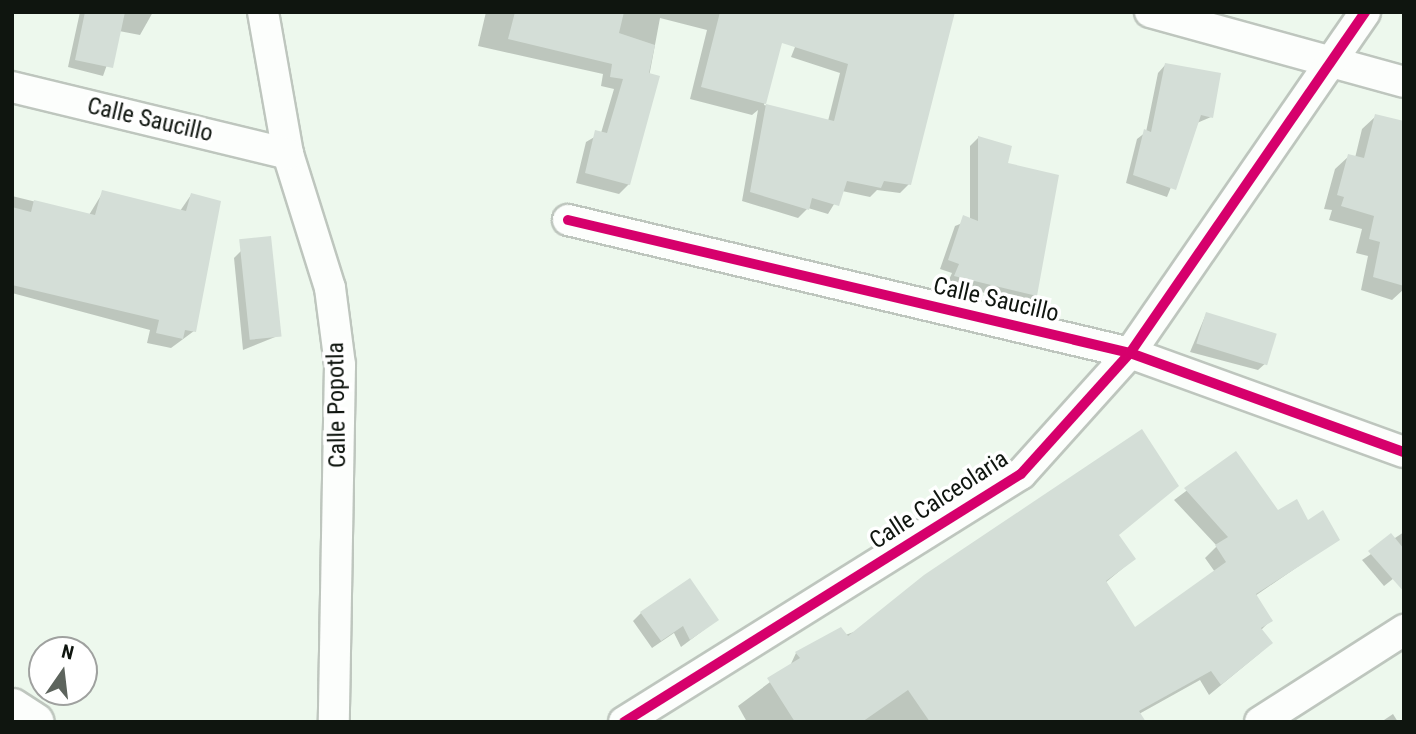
<!DOCTYPE html>
<style>
body{margin:0}
#map{position:relative;width:1416px;height:734px;overflow:hidden;background:#edf8ed;font-family:"Roboto Condensed",sans-serif}
div>[style]{position:absolute}
[style*='--x']{left:calc(var(--x)*1px);top:calc(var(--y)*1px);width:calc(var(--w)*1px);rotate:calc(var(--a)*1deg)}
.shadow>*{inset:0;background:#0003}
.building>*{inset:0;background:#d4ded7;transform-origin:0 0}
.roads{filter:drop-shadow(2px 0 #bec6be) drop-shadow(-2px 0 #bec6be) drop-shadow(0 2px #bec6be) drop-shadow(0 -2px #bec6be)}
.minor>*{height:30px;margin:-15px;padding:0 15px;transform-origin:15px;border-radius:15px;background:#fcfefc}
.tertiary>*{height:37px;margin:-18.5px;padding:0 18.5px;transform-origin:18.5px;border-radius:18.5px;background:#fcfefc}
.cycleway>*{height:10px;margin:-5px;padding:0 5px;transform-origin:5px;border-radius:5px;background:#d6006c}
span{translate:-50% -50%;white-space:nowrap;text-align:center;line-height:1.15;-webkit-text-stroke:7px #fff;paint-order:stroke}
.street-label{font-size:24px;color:#0f150f}
.frame{position:absolute;inset:0;border:14px solid #0f150f;pointer-events:none}
.north{position:absolute;left:28px;top:636px;width:70px;height:70px;box-sizing:border-box;background:#fff;border:2px solid #9fa19f;border-radius:50%;rotate:14deg;font-size:19px;font-weight:700;line-height:28px;text-align:center;color:#0f150f}
.north::after{content:'';display:block;margin:auto;width:24px;height:32px;background:#5d645d;clip-path:polygon(50% 0,100% 100%,50% 72%,0 100%)}
</style>
<div id="map">
<div class="shadow">
<div style="clip-path:polygon(80px 12px,153px 12px,140px 35px,119px 31px,103px 76px,68px 67px)"></div>
<div style="clip-path:polygon(486px 12px,750px 12px,785px 26px,764px 105px,828px 121px,840px 73px,791px 57px,809px 12px,940px 12px,909px 184px,900px 193px,877px 190px,870px 197px,842px 191px,828px 214px,808px 208px,798px 218px,742px 201px,758px 110px,752px 115px,690px 99px,707px 30px,660px 18px,629px 184px,619px 194px,576px 183px,586px 142px,601px 133px,614px 89px,601px 86px,603px 74px,478px 46px)"></div>
<div style="clip-path:polygon(1166px 64px,1211px 117px,1197px 123px,1167px 197px,1126px 183px,1137px 139px,1146px 132px,1158px 73px)"></div>
<div style="clip-path:polygon(1376px 116px,1404px 123px,1404px 289px,1392px 300px,1361px 290px,1368px 256px,1356px 253px,1362px 229px,1329px 220px,1332px 210px,1324px 209px,1335px 169px,1349px 156px,1355px 158px,1362px 129px)"></div>
<div style="clip-path:polygon(978px 138px,1006px 165px,1035px 295px,1027px 303px,947px 284px,952px 273px,940px 269px,955px 226px,970px 220px,970px 146px)"></div>
<div style="clip-path:polygon(103px 192px,180px 211px,191px 195px,194px 331px,171px 348px,147px 343px,150px 330px,12px 293px,12px 196px,89px 215px)"></div>
<div style="clip-path:polygon(242px 250px,280px 335px,243px 350px,234px 258px)"></div>
<div style="clip-path:polygon(1206px 314px,1267px 362px,1258px 370px,1190px 352px)"></div>
<div style="clip-path:polygon(1236px 454px,1278px 513px,1338px 539px,1255px 596px,1270px 621px,1260px 631px,1260px 653px,1209px 695px,1200px 680px,1139px 714px,1144px 722px,747px 722px,738px 706px,789px 668px,796px 653px,1117px 536px,1134px 559px,1105px 583px,1134px 630px,1215px 572px,1205px 558px,1217px 546px,1174px 500px)"></div>
<div style="clip-path:polygon(1404px 532px,1404px 570px,1384px 586px,1362px 560px)"></div>
<div style="clip-path:polygon(641px 613px,717px 620px,681px 647px,674px 633px,652px 648px,633px 621px)"></div>
<div style="clip-path:polygon(1393px 714px,1398px 722px,1381px 722px)"></div>
</div>
<div class="building">
<div style="clip-path:polygon(85px 12px,125px 12px,113px 68px,75px 60px)"></div>
<div style="clip-path:polygon(515px 12px,624px 12px,619px 33px,655px 45px,649px 73px,660px 76px,630px 185px,585px 173px,595px 130px,607px 133px,623px 79px,610px 77px,612px 64px,508px 39px)"></div>
<div style="clip-path:polygon(evenodd,720px 12px,955px 12px,911px 185px,884px 181px,881px 188px,847px 181px,839px 206px,812px 198px,809px 210px,750px 192px,766px 104px,701px 87px,720px 12px,782px 43px,848px 64px,834px 121px,766px 104px,782px 43px)"></div>
<div style="clip-path:polygon(1165px 63px,1221px 73px,1213px 118px,1201px 115px,1176px 190px,1133px 175px,1144px 129px,1151px 132px)"></div>
<div style="clip-path:polygon(1375px 114px,1404px 121px,1404px 286px,1373px 277px,1380px 242px,1369px 239px,1374px 216px,1341px 206px,1344px 197px,1337px 195px,1348px 154px,1364px 158px)"></div>
<div style="clip-path:polygon(978px 136px,1012px 146px,1008px 163px,1059px 175px,1037px 296px,954px 276px,959px 264px,948px 260px,963px 215px,978px 221px)"></div>
<div style="clip-path:polygon(102px 190px,186px 211px,191px 193px,221px 201px,196px 332px,185px 330px,183px 339px,156px 333px,159px 320px,12px 285px,12px 207px,31px 212px,34px 200px,95px 215px)"></div>
<div style="left:271px;top:236px;width:101px;height:32px;rotate:84deg"></div>
<div style="left:1206px;top:312px;width:74px;height:33px;rotate:17deg"></div>
<div style="clip-path:polygon(1142px 429px,1179px 486px,1119px 535px,1136px 559px,1106px 581px,1135px 627px,1226px 562px,1215px 545px,1228px 537px,1184px 488px,1236px 451px,1278px 510px,1297px 499px,1308px 520px,1323px 510px,1340px 540px,1256px 594px,1273px 621px,1261px 628px,1273px 643px,1221px 685px,1211px 671px,1139px 711px,1146px 722px,930px 722px,908px 690px,862px 722px,795px 722px,767px 678px,800px 658px,795px 652px,841px 627px,848px 636px,924px 575px)"></div>
<div style="clip-path:polygon(1391px 533px,1404px 549px,1404px 592px,1368px 551px)"></div>
<div style="clip-path:polygon(690px 578px,719px 620px,690px 640px,683px 626px,661px 641px,640px 612px)"></div>
</div>
<div class="roads">
<div class="minor">
<div style="--x:263;--y:12;--w:144;--a:80"></div>
<div style="--x:288;--y:154;--w:140;--a:72.6"></div>
<div style="--x:330;--y:288;--w:78;--a:82.6"></div>
<div style="--x:340;--y:365;--w:357;--a:91"></div>
<div style="--x:1150;--y:12;--w:263;--a:15.4"></div>
<div style="--x:12;--y:87;--w:284;--a:13.6"></div>
<div style="--x:568;--y:220;--w:578;--a:13.31"></div>
<div style="--x:1130;--y:353;--w:291;--a:19.9"></div>
<div style="--x:624;--y:722;--w:468;--a:-32"></div>
<div style="--x:1021;--y:474;--w:163;--a:-48"></div>
<div style="--x:1130;--y:353;--w:414;--a:-55.4"></div>
<div style="--x:1260;--y:722;--w:171;--a:-32.6"></div>
</div>
<div class="tertiary">
<div style="--x:12;--y:707;--w:27;--a:33"></div>
</div>
</div>
<div class="cycleway">
<div style="--x:568;--y:220;--w:578;--a:13.31"></div>
<div style="--x:1130;--y:353;--w:291;--a:19.9"></div>
<div style="--x:624;--y:722;--w:468;--a:-32"></div>
<div style="--x:1021;--y:474;--w:163;--a:-48"></div>
<div style="--x:1130;--y:353;--w:414;--a:-55.4"></div>
</div>
<div class="street-label">
<span style="left:150px;top:120px;rotate:13deg">Calle Saucillo</span>
<span style="left:996px;top:300px;rotate:13deg">Calle Saucillo</span>
<span style="left:337px;top:405px;rotate:-91deg">Calle Popotla</span>
<span style="left:939px;top:500px;rotate:-33deg">Calle Calceolaria</span>
</div>
<div class="frame"></div>
<div class="north">N</div>
</div>
